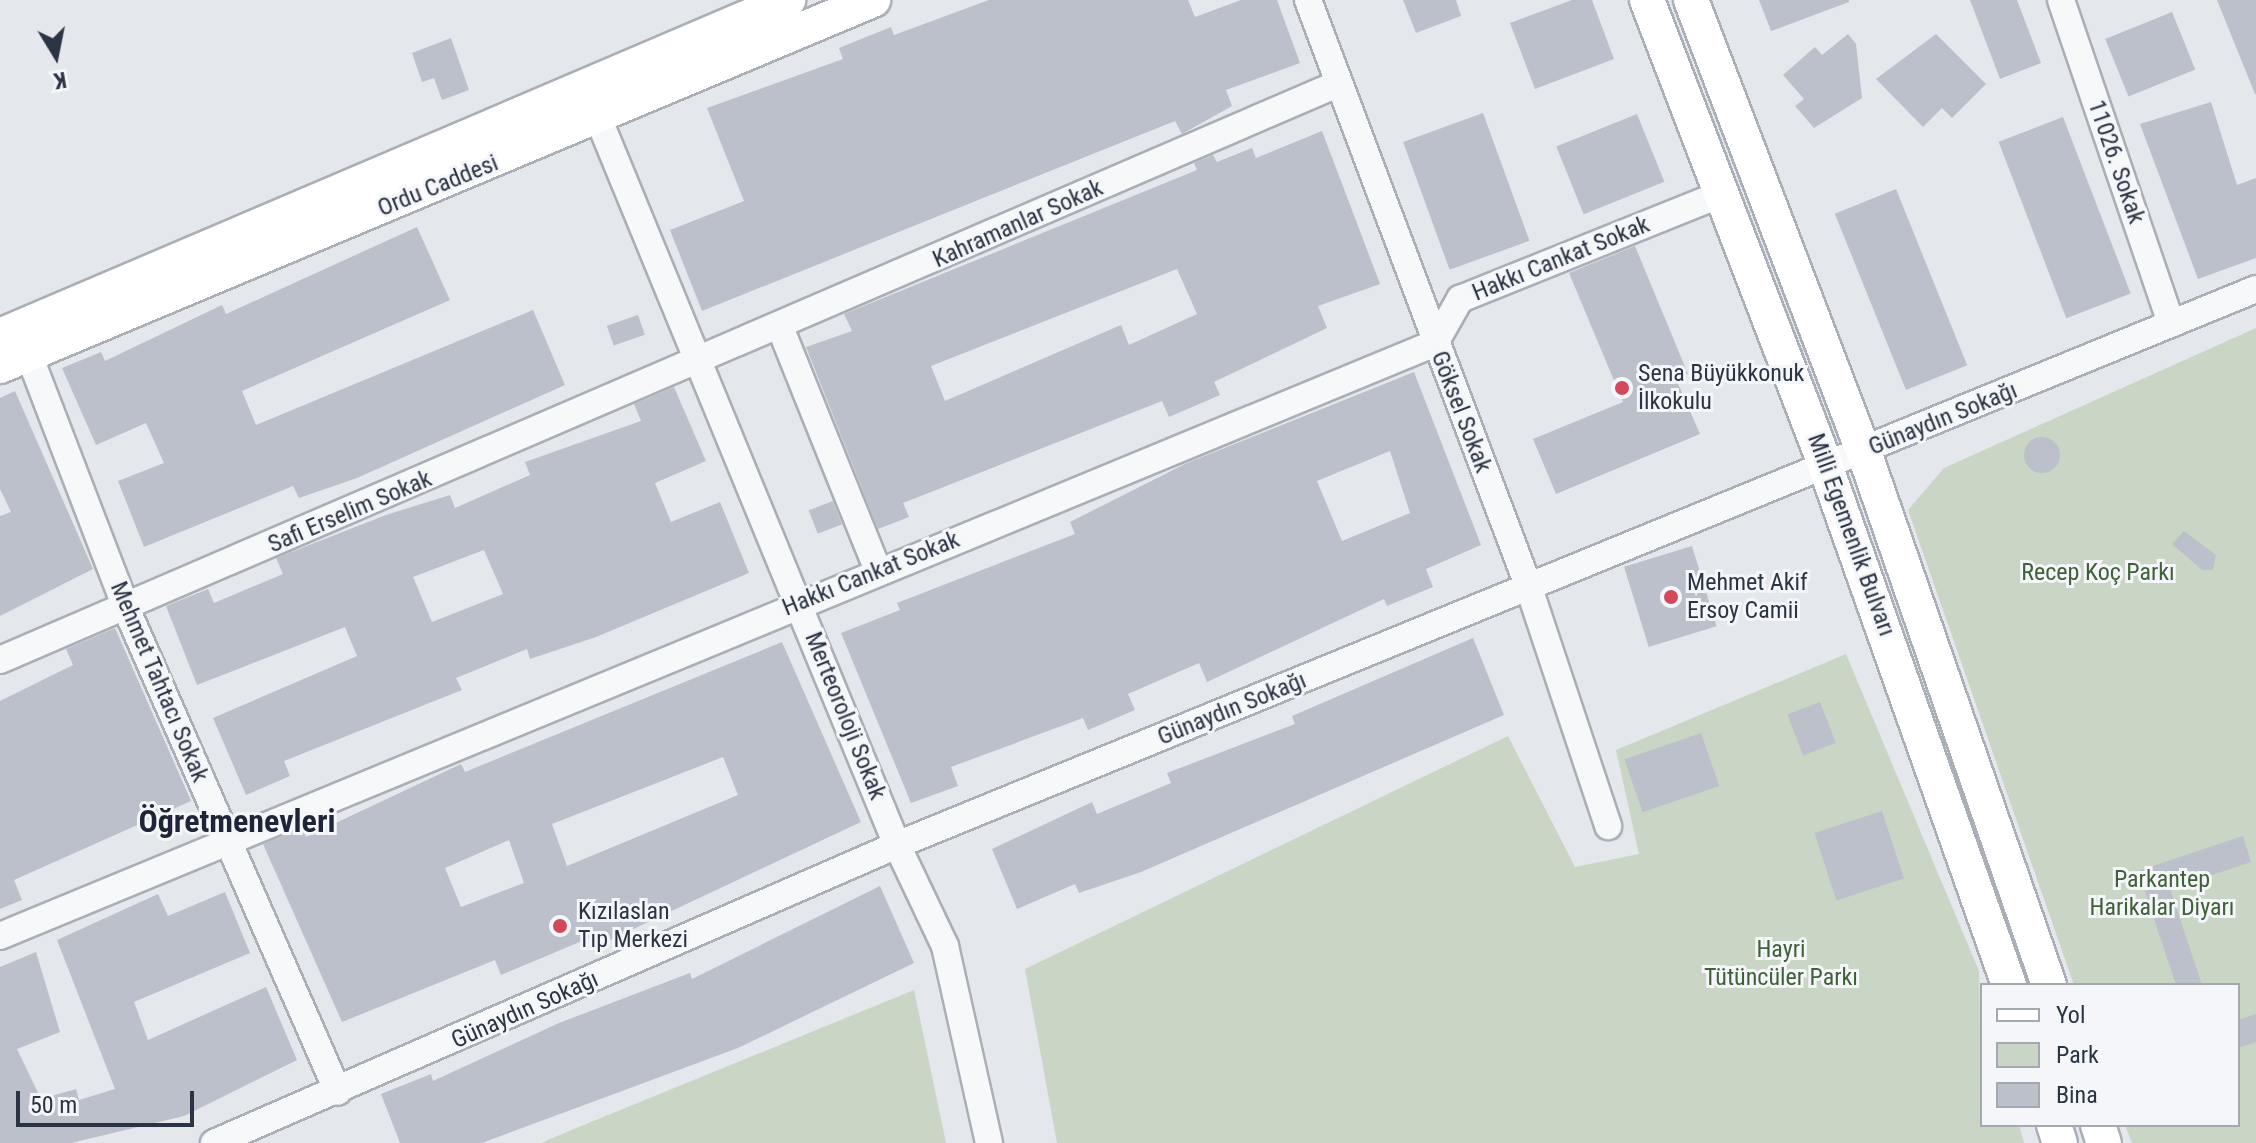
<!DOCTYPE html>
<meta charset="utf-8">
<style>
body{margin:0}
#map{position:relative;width:2256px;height:1143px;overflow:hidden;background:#e4e7ec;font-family:"Roboto Condensed",sans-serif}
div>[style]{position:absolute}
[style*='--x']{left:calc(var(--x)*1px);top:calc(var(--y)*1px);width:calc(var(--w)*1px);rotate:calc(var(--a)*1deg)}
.green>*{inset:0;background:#c9d6c5}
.building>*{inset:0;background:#bbc0ca;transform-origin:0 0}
.round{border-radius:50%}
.roads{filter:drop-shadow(2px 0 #a9aeb7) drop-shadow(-2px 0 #a9aeb7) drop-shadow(0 2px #a9aeb7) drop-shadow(0 -2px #a9aeb7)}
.minor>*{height:26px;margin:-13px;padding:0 13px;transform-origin:13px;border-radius:13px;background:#f7f8fa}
.major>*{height:34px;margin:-17px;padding:0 17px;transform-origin:17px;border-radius:17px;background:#fff}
.dots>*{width:22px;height:22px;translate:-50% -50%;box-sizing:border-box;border:4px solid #f4f6f9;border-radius:50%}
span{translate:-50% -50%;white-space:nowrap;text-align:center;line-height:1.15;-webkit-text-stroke:6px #f4f6f9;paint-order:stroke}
.street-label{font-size:24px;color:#2b3445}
.poi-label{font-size:24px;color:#2b3445}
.left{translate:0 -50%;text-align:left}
.park-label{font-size:24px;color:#3f6138}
.district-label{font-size:32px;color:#1d2536;font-weight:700}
.legend{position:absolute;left:1980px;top:983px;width:260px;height:144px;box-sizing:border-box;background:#f4f6f9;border:2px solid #a4a8b1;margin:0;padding:10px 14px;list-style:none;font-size:24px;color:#2b3445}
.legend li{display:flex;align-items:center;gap:16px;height:40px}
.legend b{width:40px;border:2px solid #a4a8b1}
.north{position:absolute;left:16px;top:16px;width:80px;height:80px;-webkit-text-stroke:6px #f4f6f9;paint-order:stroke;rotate:170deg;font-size:22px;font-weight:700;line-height:32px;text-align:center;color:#2b3445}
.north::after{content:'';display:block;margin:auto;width:28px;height:36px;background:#2b3445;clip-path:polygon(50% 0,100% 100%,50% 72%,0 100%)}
.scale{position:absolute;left:16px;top:1091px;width:178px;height:36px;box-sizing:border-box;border:4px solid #2b3445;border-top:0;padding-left:10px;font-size:24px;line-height:28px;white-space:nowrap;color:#2b3445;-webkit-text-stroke:6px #f4f6f9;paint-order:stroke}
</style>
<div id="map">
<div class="green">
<div style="clip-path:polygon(2256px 328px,2256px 1143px,2132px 1143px,2125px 1125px,2238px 1125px,2238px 985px,2074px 985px,1908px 510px,1944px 468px)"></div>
<div style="clip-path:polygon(1846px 654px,1979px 971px,1982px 1125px,2019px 1125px,2024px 1143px,1057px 1143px,1025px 969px,1508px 736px,1575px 867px,1639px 854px,1616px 750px)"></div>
<div style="clip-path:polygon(914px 990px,946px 1143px,541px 1143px,574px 1129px)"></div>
</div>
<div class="building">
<div style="clip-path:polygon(989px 0,1188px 0,1195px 17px,1241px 0,1277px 0,1300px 63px,1226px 90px,1232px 106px,1182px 134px,1175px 121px,702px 311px,670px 230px,744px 201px,707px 108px,843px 59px,839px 48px,891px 27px,894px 35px)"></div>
<div style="clip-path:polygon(1403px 0,1456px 0,1461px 16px,1416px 33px)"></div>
<div style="clip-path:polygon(1572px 0,1592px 0,1614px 59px,1535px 89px,1510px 23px)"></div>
<div style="clip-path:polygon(1759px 0,1849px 0,1849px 2px,1771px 31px)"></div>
<div style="clip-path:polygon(1970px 0,2017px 0,2041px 63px,2000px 79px)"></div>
<div style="clip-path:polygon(2217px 0,2256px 0,2256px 94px,2255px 94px)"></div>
<div style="left:2172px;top:12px;width:62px;height:72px;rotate:68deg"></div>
<div style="clip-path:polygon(1848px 34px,1856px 44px,1862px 98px,1814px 128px,1795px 106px,1804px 99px,1783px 75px,1815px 47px,1822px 55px)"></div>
<div style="clip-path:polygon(1936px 34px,1986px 84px,1952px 118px,1942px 108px,1923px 127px,1876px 79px)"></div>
<div style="clip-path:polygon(451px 38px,469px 90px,442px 100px,434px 78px,422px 82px,412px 53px)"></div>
<div style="clip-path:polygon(2211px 102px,2237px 185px,2256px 178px,2256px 258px,2198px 279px,2140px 124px)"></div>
<div style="left:1483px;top:113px;width:136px;height:85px;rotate:70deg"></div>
<div style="left:1637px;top:114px;width:73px;height:87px;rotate:68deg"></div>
<div style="left:2063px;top:117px;width:189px;height:69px;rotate:69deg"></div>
<div style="clip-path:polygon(evenodd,1322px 131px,1380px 284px,1318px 306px,1327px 328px,1214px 382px,1220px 395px,1169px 417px,1162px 401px,903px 503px,909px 517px,878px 529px,806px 347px,852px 331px,844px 314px,1197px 170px,1194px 163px,1213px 155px,1217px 162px,1252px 148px,1256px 158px,1322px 131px,1177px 269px,1197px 314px,1129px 345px,1121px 325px,945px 401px,931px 366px,1177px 269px)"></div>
<div style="left:1896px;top:189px;width:190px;height:66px;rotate:68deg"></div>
<div style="clip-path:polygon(417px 227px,450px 300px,242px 391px,256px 425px,533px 310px,565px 385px,357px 478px,299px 498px,293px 486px,144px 547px,118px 481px,164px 463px,146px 423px,96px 445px,62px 368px,101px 352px,105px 361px,222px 305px,226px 314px)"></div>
<div style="clip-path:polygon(1635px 246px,1688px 374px,1676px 379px,1700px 434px,1556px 494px,1533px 439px,1623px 402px,1569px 273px)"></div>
<div style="left:638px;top:315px;width:21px;height:33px;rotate:71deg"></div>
<div style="clip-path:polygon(evenodd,1414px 372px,1481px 545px,1426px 569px,1433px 587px,1387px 606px,1384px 599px,1207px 682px,1199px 663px,1128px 694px,1135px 710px,1088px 730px,1083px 718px,951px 767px,958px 786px,911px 803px,841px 633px,900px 610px,897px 603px,1075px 534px,1070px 522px,1187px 463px,1414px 372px,1390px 451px,1410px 513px,1342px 541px,1317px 481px,1390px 451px)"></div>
<div style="clip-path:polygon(evenodd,674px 387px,706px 461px,655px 483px,671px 522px,720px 502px,749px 573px,596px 637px,530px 659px,527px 649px,456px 678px,462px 690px,284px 761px,290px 776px,246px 795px,213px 718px,357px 656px,345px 627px,197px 685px,166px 606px,208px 589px,214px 603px,283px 574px,276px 558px,386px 515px,450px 495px,455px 508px,530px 475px,525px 462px,641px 421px,634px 404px,674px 387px,484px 550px,503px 594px,432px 622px,413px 577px,484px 550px)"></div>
<div style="clip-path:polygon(15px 391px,93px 569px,0 616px,0 516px,11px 512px,0 489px,0 398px)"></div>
<div class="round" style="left:2024px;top:437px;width:36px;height:36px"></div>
<div style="left:833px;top:501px;width:25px;height:26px;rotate:69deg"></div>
<div style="clip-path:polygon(2184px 531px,2216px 555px,2213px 570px,2202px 570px,2172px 544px)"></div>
<div style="left:1692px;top:546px;width:84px;height:71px;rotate:73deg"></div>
<div style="clip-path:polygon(115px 628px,191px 801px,14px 880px,22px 900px,0 909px,0 701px,73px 665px,66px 649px)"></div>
<div style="clip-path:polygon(1473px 638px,1504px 715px,1141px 872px,1079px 893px,1075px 884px,1017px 909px,992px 849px,1092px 802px,1097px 814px,1171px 783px,1167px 773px,1295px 724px,1292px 716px)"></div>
<div style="clip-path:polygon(evenodd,782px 642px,861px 822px,610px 940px,606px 931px,501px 975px,495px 960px,342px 1022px,263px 844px,302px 828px,306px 837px,461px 764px,465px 772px,782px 642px,723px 757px,738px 795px,567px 866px,552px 824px,723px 757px,782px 642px,509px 840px,524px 883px,461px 907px,445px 868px,509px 840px)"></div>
<div style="left:1820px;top:702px;width:44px;height:35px;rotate:69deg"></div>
<div style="left:1701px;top:733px;width:56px;height:81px;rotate:71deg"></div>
<div style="left:1882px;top:811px;width:71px;height:71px;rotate:72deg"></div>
<div style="clip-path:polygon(2243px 836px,2251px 862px,2170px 889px,2202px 985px,2176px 985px,2138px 871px)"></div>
<div style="clip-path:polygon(880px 886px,914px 963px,738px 1048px,482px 1143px,400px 1143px,381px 1094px,431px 1074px,433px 1081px,559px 1023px,690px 973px,692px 979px)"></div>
<div style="clip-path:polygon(225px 892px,250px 953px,134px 1002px,148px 1040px,266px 987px,297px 1060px,184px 1116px,71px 1143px,0 1143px,0 967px,36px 952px,60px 1032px,17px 1049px,41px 1099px,76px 1089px,79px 1100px,115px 1089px,57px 940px,158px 894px,168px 916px)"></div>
<div style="clip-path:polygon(2256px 1014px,2256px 1042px,2238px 1048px,2238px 1020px)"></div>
</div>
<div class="roads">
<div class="minor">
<div style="--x:1308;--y:0;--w:628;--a:69.4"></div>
<div style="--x:1529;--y:588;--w:251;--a:71.6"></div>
<div style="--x:2061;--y:0;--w:342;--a:71.2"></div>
<div style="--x:599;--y:120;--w:784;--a:67.66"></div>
<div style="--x:897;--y:845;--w:112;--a:64.6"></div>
<div style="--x:945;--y:946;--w:202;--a:77.4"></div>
<div style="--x:780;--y:327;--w:263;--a:68.1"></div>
<div style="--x:29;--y:355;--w:271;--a:69"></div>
<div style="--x:126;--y:608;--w:528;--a:66.35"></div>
<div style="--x:0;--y:660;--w:1454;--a:-23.3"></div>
<div style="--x:0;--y:936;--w:1553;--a:-22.45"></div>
<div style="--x:1435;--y:343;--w:51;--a:-60.4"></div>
<div style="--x:1460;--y:299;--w:284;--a:-21.9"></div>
<div style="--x:214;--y:1143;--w:745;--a:-23.57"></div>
<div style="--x:897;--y:845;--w:1468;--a:-22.25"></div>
</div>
<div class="major">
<div style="--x:1647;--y:0;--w:495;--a:69"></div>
<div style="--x:1824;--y:462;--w:555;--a:70.52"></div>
<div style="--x:1691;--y:0;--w:484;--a:69.1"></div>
<div style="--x:1864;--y:452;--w:564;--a:70.86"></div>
<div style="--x:0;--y:336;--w:857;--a:-23.09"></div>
<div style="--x:0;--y:366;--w:947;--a:-22.75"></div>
<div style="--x:2054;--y:1125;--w:19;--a:72"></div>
<div style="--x:2098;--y:1125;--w:19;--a:72"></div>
</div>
</div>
<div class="dots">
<div style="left:1622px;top:388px;background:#d1495b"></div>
<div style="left:1671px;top:597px;background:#d1495b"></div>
<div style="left:560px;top:926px;background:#d1495b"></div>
</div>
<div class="street-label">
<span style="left:2116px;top:162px;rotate:71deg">11026. Sokak</span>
<span style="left:438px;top:186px;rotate:-22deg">Ordu Caddesi</span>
<span style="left:1018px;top:224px;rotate:-24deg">Kahramanlar Sokak</span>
<span style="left:1561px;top:259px;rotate:-22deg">Hakkı Cankat Sokak</span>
<span style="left:1461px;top:412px;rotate:69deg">Göksel Sokak</span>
<span style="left:1943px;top:419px;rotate:-22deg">Günaydın Sokağı</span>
<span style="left:350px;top:512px;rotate:-23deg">Safi Erselim Sokak</span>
<span style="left:1851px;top:535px;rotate:70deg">Milli Egemenlik Bulvarı</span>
<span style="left:871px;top:574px;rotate:-22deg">Hakkı Cankat Sokak</span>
<span style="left:159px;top:682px;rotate:67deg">Mehmet Tahtacı Sokak</span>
<span style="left:1232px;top:709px;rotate:-22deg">Günaydın Sokağı</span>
<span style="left:845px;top:716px;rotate:68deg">Merteoroloji Sokak</span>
<span style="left:525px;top:1010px;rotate:-24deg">Günaydın Sokağı</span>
</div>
<div class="poi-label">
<span class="left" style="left:1638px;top:388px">Sena Büyükkonuk<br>İlkokulu</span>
<span class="left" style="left:1687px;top:597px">Mehmet Akif<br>Ersoy Camii</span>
<span class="left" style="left:578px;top:926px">Kızılaslan<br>Tıp Merkezi</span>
</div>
<div class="park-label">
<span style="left:2098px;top:573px">Recep Koç Parkı</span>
<span style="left:2162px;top:894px">Parkantep<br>Harikalar Diyarı</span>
<span style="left:1781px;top:964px">Hayri<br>Tütüncüler Parkı</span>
</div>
<div class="district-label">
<span style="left:237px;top:821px">Öğretmenevleri</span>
</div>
<ul class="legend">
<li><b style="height:10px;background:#fff"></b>Yol</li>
<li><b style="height:22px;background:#c9d6c5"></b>Park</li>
<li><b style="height:22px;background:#bbc0ca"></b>Bina</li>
</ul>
<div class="north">K</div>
<div class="scale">50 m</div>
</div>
